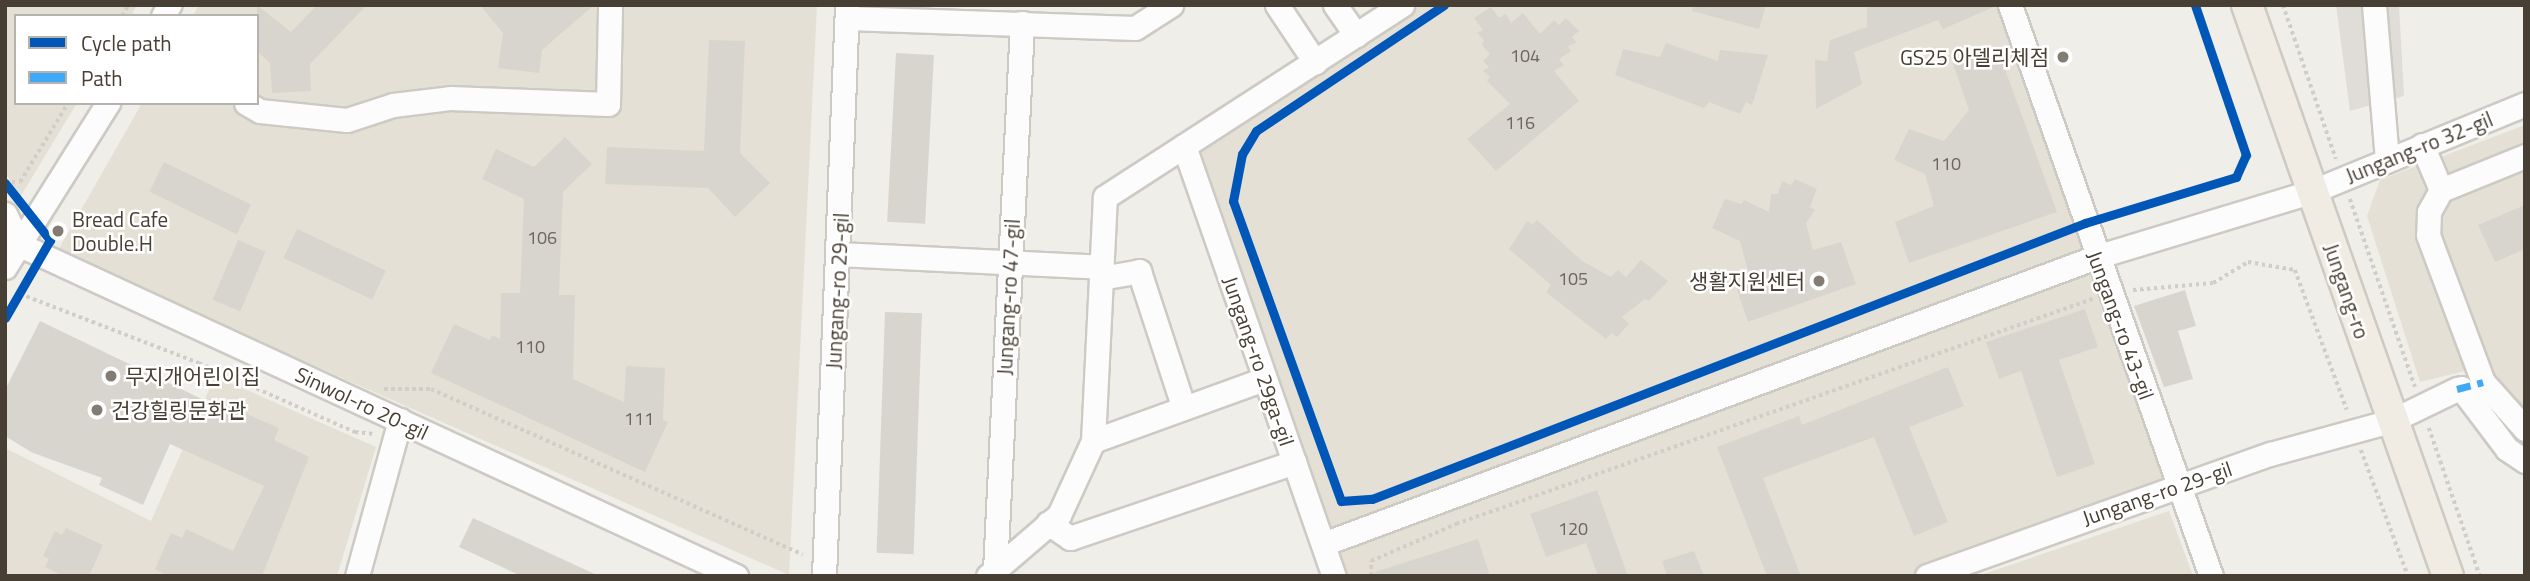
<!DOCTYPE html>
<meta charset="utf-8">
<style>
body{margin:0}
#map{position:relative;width:2530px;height:581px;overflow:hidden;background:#f0eee8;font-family:"Titillium Web","Noto Sans KR",sans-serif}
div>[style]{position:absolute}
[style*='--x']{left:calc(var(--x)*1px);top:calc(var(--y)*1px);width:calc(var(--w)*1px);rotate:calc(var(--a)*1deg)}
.residential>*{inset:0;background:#e5e0d5}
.parking>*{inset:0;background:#e0ddd8}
.building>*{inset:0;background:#d8d5cf;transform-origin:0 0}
.path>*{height:3.5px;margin-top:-1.75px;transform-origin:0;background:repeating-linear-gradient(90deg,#d1cec9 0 3.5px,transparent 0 7px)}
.roads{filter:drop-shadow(2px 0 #cdcac4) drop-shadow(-2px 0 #cdcac4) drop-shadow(0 2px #cdcac4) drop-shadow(0 -2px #cdcac4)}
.minor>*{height:23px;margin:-11.5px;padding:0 11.5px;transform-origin:11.5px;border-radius:11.5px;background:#fdfcfc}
.major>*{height:30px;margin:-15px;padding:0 15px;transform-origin:15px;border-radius:15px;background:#f1ece3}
.quiet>*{height:7px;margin-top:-3.5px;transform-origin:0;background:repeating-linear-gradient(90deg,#3fa9f5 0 14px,transparent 0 21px)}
.cycleway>*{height:9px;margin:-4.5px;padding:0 4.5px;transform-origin:4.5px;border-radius:4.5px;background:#0057b8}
.dots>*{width:19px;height:19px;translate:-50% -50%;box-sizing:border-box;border:4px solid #fff;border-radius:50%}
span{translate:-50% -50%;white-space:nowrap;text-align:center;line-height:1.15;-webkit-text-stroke:5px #fff;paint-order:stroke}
.number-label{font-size:18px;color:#6e665c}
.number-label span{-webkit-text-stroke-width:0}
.poi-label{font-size:21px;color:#483f34}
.right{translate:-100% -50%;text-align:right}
.left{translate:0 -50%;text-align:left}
.street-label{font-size:21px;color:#483f34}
.frame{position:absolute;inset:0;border:7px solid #483f34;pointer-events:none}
.legend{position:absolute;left:14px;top:14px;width:245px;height:91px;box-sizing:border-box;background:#fff;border:2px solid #b6b2ae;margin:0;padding:9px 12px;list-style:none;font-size:21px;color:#483f34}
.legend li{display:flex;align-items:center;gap:14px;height:35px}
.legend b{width:35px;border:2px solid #b6b2ae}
</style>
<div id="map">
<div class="residential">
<div style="clip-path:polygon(5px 5px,137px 5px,131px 16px,16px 16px,16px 103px,77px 103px,19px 199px,5px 171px)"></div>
<div style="clip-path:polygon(199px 5px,817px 5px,789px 575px,57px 252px,142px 103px,257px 103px,257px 16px,193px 16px)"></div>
<div style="clip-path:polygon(1420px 5px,2006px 5px,2176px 483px,1919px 576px,1343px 576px,1196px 154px)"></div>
<div style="clip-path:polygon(2525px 125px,2525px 443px,2492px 413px,2465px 371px,2420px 382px,2367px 216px,2380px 180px)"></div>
<div style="clip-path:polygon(215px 376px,376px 447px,337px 576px,5px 576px,5px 448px,151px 521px)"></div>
<div style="clip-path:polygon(2169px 511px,2193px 576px,1978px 576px)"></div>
</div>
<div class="parking">
<div style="clip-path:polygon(2336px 5px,2399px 5px,2404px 96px,2350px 111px)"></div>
</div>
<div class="building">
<div style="clip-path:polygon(257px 5px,291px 32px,317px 5px,367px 5px,310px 64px,311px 91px,272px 93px,270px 63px,257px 51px)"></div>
<div style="clip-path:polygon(480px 5px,594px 5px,542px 50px,539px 73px,498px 68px,503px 33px)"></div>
<div style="clip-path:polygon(1693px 5px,1766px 5px,1759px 29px,1692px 11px)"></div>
<div style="clip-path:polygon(1867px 5px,1996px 5px,1996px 6px,1943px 29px,1938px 20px,1854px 52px,1862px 84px,1816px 109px,1815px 60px,1827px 61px,1830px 40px,1867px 27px)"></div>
<div style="clip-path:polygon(1491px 7px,1499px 18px,1506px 14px,1511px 23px,1523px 13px,1540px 34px,1554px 20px,1559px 25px,1566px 18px,1579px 31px,1572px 37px,1577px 43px,1568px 46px,1571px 51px,1559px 59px,1564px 65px,1554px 71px,1579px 101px,1496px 171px,1467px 139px,1510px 104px,1487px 81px,1490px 77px,1483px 71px,1489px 67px,1483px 61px,1490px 54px,1482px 45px,1484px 40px,1477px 33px,1483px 30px,1474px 18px)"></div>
<div style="clip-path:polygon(709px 40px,745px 41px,740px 153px,770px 183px,735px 217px,708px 188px,605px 184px,607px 147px,704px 151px)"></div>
<div style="clip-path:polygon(1666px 43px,1718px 61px,1720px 50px,1768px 55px,1752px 105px,1746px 102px,1740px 114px,1709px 102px,1704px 108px,1615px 75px,1623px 49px,1660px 57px)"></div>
<div style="clip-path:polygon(1998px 50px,2057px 212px,1909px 263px,1895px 222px,1934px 206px,1925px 174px,1894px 160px,1909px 129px,1944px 141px,1969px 110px,1953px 64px)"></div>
<div style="left:896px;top:53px;width:38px;height:169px;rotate:3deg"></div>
<div style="clip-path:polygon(565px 137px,592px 164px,563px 192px,559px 295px,575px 295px,573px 379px,624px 402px,626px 366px,665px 368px,663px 420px,668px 422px,645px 472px,431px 373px,454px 324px,490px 340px,492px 335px,500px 339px,501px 293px,520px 293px,524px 199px,482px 179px,496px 149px,534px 167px)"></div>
<div style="left:164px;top:162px;width:97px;height:33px;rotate:26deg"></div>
<div style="clip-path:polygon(1795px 179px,1817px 189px,1810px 207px,1815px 210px,1806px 223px,1813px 250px,1841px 242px,1856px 284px,1748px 322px,1735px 284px,1750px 279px,1740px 241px,1712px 228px,1725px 199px,1741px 204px,1744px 200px,1769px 212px,1771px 194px,1778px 194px,1782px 181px,1791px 185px)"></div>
<div style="clip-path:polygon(2525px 205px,2525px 249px,2495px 262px,2478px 225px)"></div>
<div style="clip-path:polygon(1537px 220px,1582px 261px,1611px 277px,1618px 270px,1626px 277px,1641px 260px,1668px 281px,1649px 301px,1645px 299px,1622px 317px,1629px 324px,1617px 337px,1612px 333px,1606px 339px,1546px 292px,1551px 285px,1509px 249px,1527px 221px,1533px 225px)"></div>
<div style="left:297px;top:229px;width:98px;height:32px;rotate:25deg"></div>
<div style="left:238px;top:240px;width:30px;height:65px;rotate:23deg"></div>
<div style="clip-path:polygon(2185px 290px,2196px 326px,2178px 331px,2193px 379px,2164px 387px,2134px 306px)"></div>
<div style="clip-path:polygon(2085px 309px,2098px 347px,2059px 360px,2095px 464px,2057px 477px,2021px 371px,1999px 379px,1986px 342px)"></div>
<div style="left:885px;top:312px;width:37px;height:241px;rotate:2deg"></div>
<div style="clip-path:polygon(40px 321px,208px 402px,210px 398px,279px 428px,274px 440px,309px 457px,262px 576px,168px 576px,155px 569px,171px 533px,182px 538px,186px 529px,233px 551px,264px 486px,170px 444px,143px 505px,99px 485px,102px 478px,31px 452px,5px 436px,5px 390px)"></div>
<div style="clip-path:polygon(1948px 367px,1964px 406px,1909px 427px,1948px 522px,1914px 536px,1874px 437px,1763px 478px,1801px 576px,1767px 576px,1717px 447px,1799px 416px,1802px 425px)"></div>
<div style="clip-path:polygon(1597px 490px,1628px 576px,1598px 576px,1586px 543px,1546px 557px,1530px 514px)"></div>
<div style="clip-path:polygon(473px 518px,599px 576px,521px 576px,459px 547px)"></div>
<div style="clip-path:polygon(66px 528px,103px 545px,89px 576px,64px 576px,45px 567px,49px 559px,43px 556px,55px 531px,62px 535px)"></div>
<div style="clip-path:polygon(1478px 539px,1490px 576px,1375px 576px,1375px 572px)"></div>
<div style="clip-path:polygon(1694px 551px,1704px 576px,1667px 576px,1662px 561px)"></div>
</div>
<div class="path">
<div style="--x:1444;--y:5;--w:226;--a:146.2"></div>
<div style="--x:1256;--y:131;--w:27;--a:121"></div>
<div style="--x:1242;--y:154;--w:48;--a:100.8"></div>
<div style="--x:1233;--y:201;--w:319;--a:70.2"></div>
<div style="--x:1341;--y:501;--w:31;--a:-4"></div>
<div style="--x:1372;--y:499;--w:745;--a:-21.16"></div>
<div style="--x:2283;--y:5;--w:163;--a:71"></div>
<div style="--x:122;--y:16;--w:13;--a:-61"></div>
<div style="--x:5;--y:182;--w:15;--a:0"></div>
<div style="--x:20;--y:182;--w:92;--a:-58.7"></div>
<div style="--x:2350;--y:199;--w:199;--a:70.9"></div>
<div style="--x:2108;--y:216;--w:134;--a:-16.9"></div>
<div style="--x:2236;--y:177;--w:24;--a:-66"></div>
<div style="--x:2246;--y:155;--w:158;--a:-108.8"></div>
<div style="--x:2133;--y:290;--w:80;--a:-5"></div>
<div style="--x:2213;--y:283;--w:41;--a:-31"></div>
<div style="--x:2248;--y:262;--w:48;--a:9.7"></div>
<div style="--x:2295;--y:270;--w:149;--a:69.6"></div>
<div style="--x:20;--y:294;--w:192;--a:21.1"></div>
<div style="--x:199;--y:363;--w:171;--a:23.9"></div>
<div style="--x:355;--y:432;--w:19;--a:6"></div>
<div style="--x:384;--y:389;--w:47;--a:0"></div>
<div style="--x:431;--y:389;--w:407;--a:24"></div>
<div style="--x:2429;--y:428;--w:157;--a:71"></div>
<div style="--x:2361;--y:450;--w:134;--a:69.5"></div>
<div style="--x:1371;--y:576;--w:15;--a:-90"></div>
<div style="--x:1371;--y:561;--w:93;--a:-23.5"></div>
<div style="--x:1456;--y:524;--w:675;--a:-19.48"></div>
</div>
<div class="roads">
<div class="minor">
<div style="--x:1277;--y:5;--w:69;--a:56.3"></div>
<div style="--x:1335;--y:5;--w:37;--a:55"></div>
<div style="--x:2010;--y:5;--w:605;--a:70.61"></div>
<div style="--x:2374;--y:5;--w:156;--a:85.2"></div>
<div style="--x:163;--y:16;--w:13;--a:-61"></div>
<div style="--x:847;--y:18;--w:288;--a:2"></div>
<div style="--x:1135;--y:28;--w:43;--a:-32.6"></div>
<div style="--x:246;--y:103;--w:16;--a:30"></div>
<div style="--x:260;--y:111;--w:87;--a:5.9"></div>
<div style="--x:347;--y:120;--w:48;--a:-18.1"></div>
<div style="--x:393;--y:105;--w:57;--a:-7"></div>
<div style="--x:450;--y:98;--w:158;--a:2.2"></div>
<div style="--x:608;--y:104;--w:99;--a:-88.8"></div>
<div style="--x:2422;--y:145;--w:49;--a:67.1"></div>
<div style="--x:2441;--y:190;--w:25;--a:119"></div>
<div style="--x:2429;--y:212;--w:23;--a:92"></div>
<div style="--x:2428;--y:235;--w:157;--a:69.5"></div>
<div style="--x:2483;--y:382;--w:63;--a:48.2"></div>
<div style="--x:1184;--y:146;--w:455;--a:70.8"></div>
<div style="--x:2441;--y:190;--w:91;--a:-22"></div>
<div style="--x:5;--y:214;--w:34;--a:64"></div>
<div style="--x:20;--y:245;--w:789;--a:24.81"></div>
<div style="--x:838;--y:254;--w:263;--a:2.8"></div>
<div style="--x:5;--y:267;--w:194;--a:-57.9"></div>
<div style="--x:1101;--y:278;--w:39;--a:-10"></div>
<div style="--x:1139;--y:271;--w:142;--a:71.9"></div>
<div style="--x:2461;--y:388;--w:76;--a:53"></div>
<div style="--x:2507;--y:449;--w:22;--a:34"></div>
<div style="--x:1093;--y:441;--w:182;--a:-19.9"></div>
<div style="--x:1048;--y:523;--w:27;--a:34"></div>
<div style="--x:1070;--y:538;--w:237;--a:-18.7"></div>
<div style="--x:1323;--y:544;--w:825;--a:-20.37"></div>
<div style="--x:2096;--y:257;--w:227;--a:-16.9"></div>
<div style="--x:2313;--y:191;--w:229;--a:-22.3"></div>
<div style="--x:995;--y:570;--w:548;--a:-87.17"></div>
<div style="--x:357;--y:576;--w:162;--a:-74.6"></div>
<div style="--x:824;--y:576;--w:571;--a:-87.69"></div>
<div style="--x:988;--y:576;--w:94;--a:-40.7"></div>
<div style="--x:1059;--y:515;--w:81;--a:-65.3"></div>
<div style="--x:1093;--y:441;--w:244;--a:-87.2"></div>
<div style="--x:1105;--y:197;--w:354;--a:-32.9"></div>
<div style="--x:1927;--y:576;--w:364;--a:-19.6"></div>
<div style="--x:2270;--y:454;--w:125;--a:-15.3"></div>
<div style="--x:2391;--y:421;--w:73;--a:-25.9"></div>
</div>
<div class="major">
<div style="--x:2247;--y:5;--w:605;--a:70.61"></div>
</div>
</div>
<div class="quiet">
<div style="--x:2457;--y:389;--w:27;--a:-15"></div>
</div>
<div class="cycleway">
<div style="--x:1444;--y:5;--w:226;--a:146.2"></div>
<div style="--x:1256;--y:131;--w:27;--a:121"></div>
<div style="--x:1242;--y:154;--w:48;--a:100.8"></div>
<div style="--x:1233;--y:201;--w:319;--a:70.2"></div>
<div style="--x:1341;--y:501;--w:31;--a:-4"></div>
<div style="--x:1372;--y:499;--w:765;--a:-21.16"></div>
<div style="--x:2085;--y:223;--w:158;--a:-16.9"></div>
<div style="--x:2236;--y:177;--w:24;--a:-66"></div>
<div style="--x:2246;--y:155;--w:158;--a:-108.8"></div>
<div style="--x:5;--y:183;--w:73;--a:51.7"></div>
<div style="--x:50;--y:240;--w:90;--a:120"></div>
</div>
<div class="dots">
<div style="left:2063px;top:57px;background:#837c73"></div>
<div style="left:58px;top:231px;background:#837c73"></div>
<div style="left:1819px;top:281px;background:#837c73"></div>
<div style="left:111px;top:376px;background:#837c73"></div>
<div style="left:97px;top:410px;background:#837c73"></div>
</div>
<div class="number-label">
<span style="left:1525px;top:56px">104</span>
<span style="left:1520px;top:123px">116</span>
<span style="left:1946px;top:164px">110</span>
<span style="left:542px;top:238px">106</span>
<span style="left:1573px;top:279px">105</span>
<span style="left:530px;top:347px">110</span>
<span style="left:639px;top:419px">111</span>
<span style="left:1573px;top:529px">120</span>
</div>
<div class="poi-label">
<span class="right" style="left:2049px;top:57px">GS25 아델리체점</span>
<span class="left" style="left:72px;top:231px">Bread Cafe<br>Double.H</span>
<span class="right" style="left:1805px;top:281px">생활지원센터</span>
<span class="left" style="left:125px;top:376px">무지개어린이집</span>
<span class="left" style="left:111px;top:410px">건강힐링문화관</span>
</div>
<div class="street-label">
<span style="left:2419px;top:147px;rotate:-22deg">Jungang-ro 32-gil</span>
<span style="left:837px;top:291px;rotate:-87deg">Jungang-ro 29-gil</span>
<span style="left:2347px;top:291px;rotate:71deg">Jungang-ro</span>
<span style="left:1008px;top:297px;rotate:-87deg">Jungang-ro 47-gil</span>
<span style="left:2121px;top:325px;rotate:70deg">Jungang-ro 43-gil</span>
<span style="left:1259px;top:361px;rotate:71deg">Jungang-ro 29ga-gil</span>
<span style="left:362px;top:403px;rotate:25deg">Sinwol-ro 20-gil</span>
<span style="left:2157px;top:493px;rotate:-19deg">Jungang-ro 29-gil</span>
</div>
<div class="frame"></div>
<ul class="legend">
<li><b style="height:9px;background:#0057b8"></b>Cycle path</li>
<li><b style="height:9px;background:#3fa9f5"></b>Path</li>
</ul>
</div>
